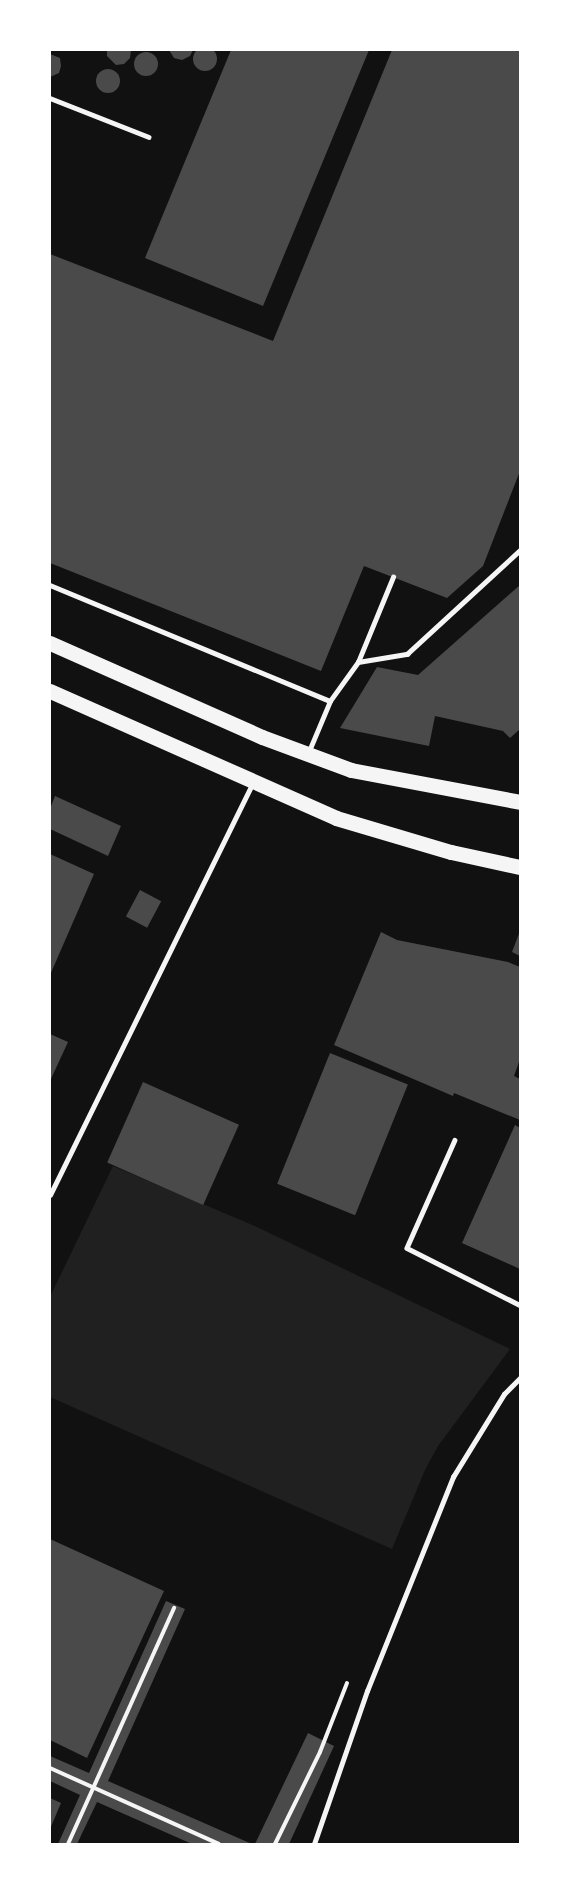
<!DOCTYPE html>
<style>
body{margin:0}
#map{position:relative;width:570px;height:1894px;overflow:hidden;background:#111;font-family:"Sofia Sans Condensed",sans-serif}
div>[style]{position:absolute}
[style*='--x']{left:calc(var(--x)*1px);top:calc(var(--y)*1px);width:calc(var(--w)*1px);rotate:calc(var(--a)*1deg)}
.green>*{inset:0;background:#202020}
.building>*{inset:0;background:#4a4a4a;transform-origin:0 0}
.round{border-radius:50%}
.path>*{height:4px;margin:-2px;padding:0 2px;transform-origin:2px;border-radius:2px;background:#f5f5f5}
.service>*{height:4.5px;margin:-2.25px;padding:0 2.25px;transform-origin:2.25px;border-radius:2.25px;background:#f5f5f5}
.primary>*{height:15px;margin:-7.5px;padding:0 7.5px;transform-origin:7.5px;border-radius:7.5px;background:#f5f5f5}
span{translate:-50% -50%;white-space:nowrap;text-align:center;line-height:1.15;-webkit-text-stroke:6px #fff;paint-order:stroke}
.frame{position:absolute;inset:0;border:51px solid #fff;pointer-events:none}
</style>
<div id="map">
<div class="green">
<div style="clip-path:polygon(113px 1166px,257px 1227px,510px 1349px,438px 1446px,425px 1470px,392px 1549px,50px 1397px,50px 1297px)"></div>
</div>
<div class="building">
<div class="round" style="left:193px;top:47px;width:24px;height:24px"></div>
<div style="clip-path:polygon(107px 50px,131px 50px,130px 58px,124px 64px,116px 65px,107px 56px)"></div>
<div style="clip-path:polygon(169px 50px,193px 50px,190px 56px,182px 60px,174px 58px)"></div>
<div style="clip-path:polygon(231px 50px,369px 50px,263px 306px,145px 258px)"></div>
<div style="clip-path:polygon(392px 50px,520px 50px,520px 471px,483px 566px,447px 598px,364px 566px,321px 671px,50px 563px,50px 254px,273px 341px)"></div>
<div class="round" style="left:134px;top:52px;width:24px;height:24px"></div>
<div style="clip-path:polygon(50px 54px,60px 58px,61px 66px,59px 73px,50px 77px)"></div>
<div class="round" style="left:96px;top:69px;width:24px;height:24px"></div>
<div style="clip-path:polygon(520px 585px,520px 729px,510px 738px,503px 731px,435px 716px,429px 746px,340px 728px,377px 667px,418px 675px)"></div>
<div style="clip-path:polygon(55px 796px,121px 826px,108px 856px,50px 829px,50px 809px)"></div>
<div style="clip-path:polygon(50px 854px,94px 874px,50px 975px)"></div>
<div style="left:140px;top:890px;width:24px;height:30px;rotate:28deg"></div>
<div style="clip-path:polygon(520px 931px,520px 956px,512px 952px)"></div>
<div style="clip-path:polygon(381px 932px,397px 940px,508px 962px,520px 967px,520px 1059px,514px 1076px,520px 1079px,520px 1120px,454px 1093px,453px 1096px,334px 1045px)"></div>
<div style="clip-path:polygon(50px 1034px,68px 1042px,50px 1081px)"></div>
<div style="left:330px;top:1053px;width:84px;height:141px;rotate:22deg"></div>
<div style="left:143px;top:1082px;width:105px;height:88px;rotate:24deg"></div>
<div style="clip-path:polygon(515px 1125px,520px 1128px,520px 1269px,462px 1243px)"></div>
<div style="clip-path:polygon(50px 1539px,164px 1591px,87px 1758px,50px 1740px)"></div>
<div style="clip-path:polygon(166px 1601px,185px 1609px,108px 1781px,252px 1844px,192px 1844px,97px 1802px,77px 1844px,58px 1844px,80px 1795px,50px 1781px,50px 1756px,89px 1773px)"></div>
<div style="clip-path:polygon(308px 1733px,334px 1746px,289px 1844px,255px 1844px)"></div>
<div style="clip-path:polygon(50px 1798px,61px 1803px,50px 1829px)"></div>
</div>
<div class="path">
<div style="--x:50;--y:1768;--w:185;--a:24.2"></div>
<div style="--x:68;--y:1844;--w:259;--a:-65.8"></div>
<div style="--x:275;--y:1844;--w:102;--a:-63.9"></div>
<div style="--x:320;--y:1752;--w:74;--a:-68.6"></div>
</div>
<div class="service">
<div style="--x:50;--y:98;--w:106;--a:21.5"></div>
<div style="--x:50;--y:585;--w:303;--a:22.5"></div>
<div style="--x:330;--y:701;--w:48;--a:-54.3"></div>
<div style="--x:358;--y:662;--w:92;--a:-67.6"></div>
<div style="--x:358;--y:662;--w:50;--a:-9.3"></div>
<div style="--x:407;--y:654;--w:154;--a:-42.6"></div>
<div style="--x:309;--y:751;--w:54;--a:-67.2"></div>
<div style="--x:455;--y:1140;--w:118;--a:114"></div>
<div style="--x:407;--y:1248;--w:127;--a:26.8"></div>
<div style="--x:50;--y:1195;--w:457;--a:-63.8"></div>
<div style="--x:314;--y:1844;--w:162;--a:-70.9"></div>
<div style="--x:367;--y:1691;--w:231;--a:-68.1"></div>
<div style="--x:453;--y:1477;--w:97;--a:-58.4"></div>
<div style="--x:504;--y:1394;--w:23;--a:-45"></div>
</div>
<div class="primary">
<div style="--x:50;--y:643;--w:232;--a:23.9"></div>
<div style="--x:262;--y:737;--w:95;--a:20.3"></div>
<div style="--x:351;--y:770;--w:172;--a:10.7"></div>
<div style="--x:50;--y:691;--w:313;--a:23.9"></div>
<div style="--x:336;--y:818;--w:120;--a:16.5"></div>
<div style="--x:451;--y:852;--w:71;--a:12.3"></div>
</div>
<div class="frame"></div>
</div>
